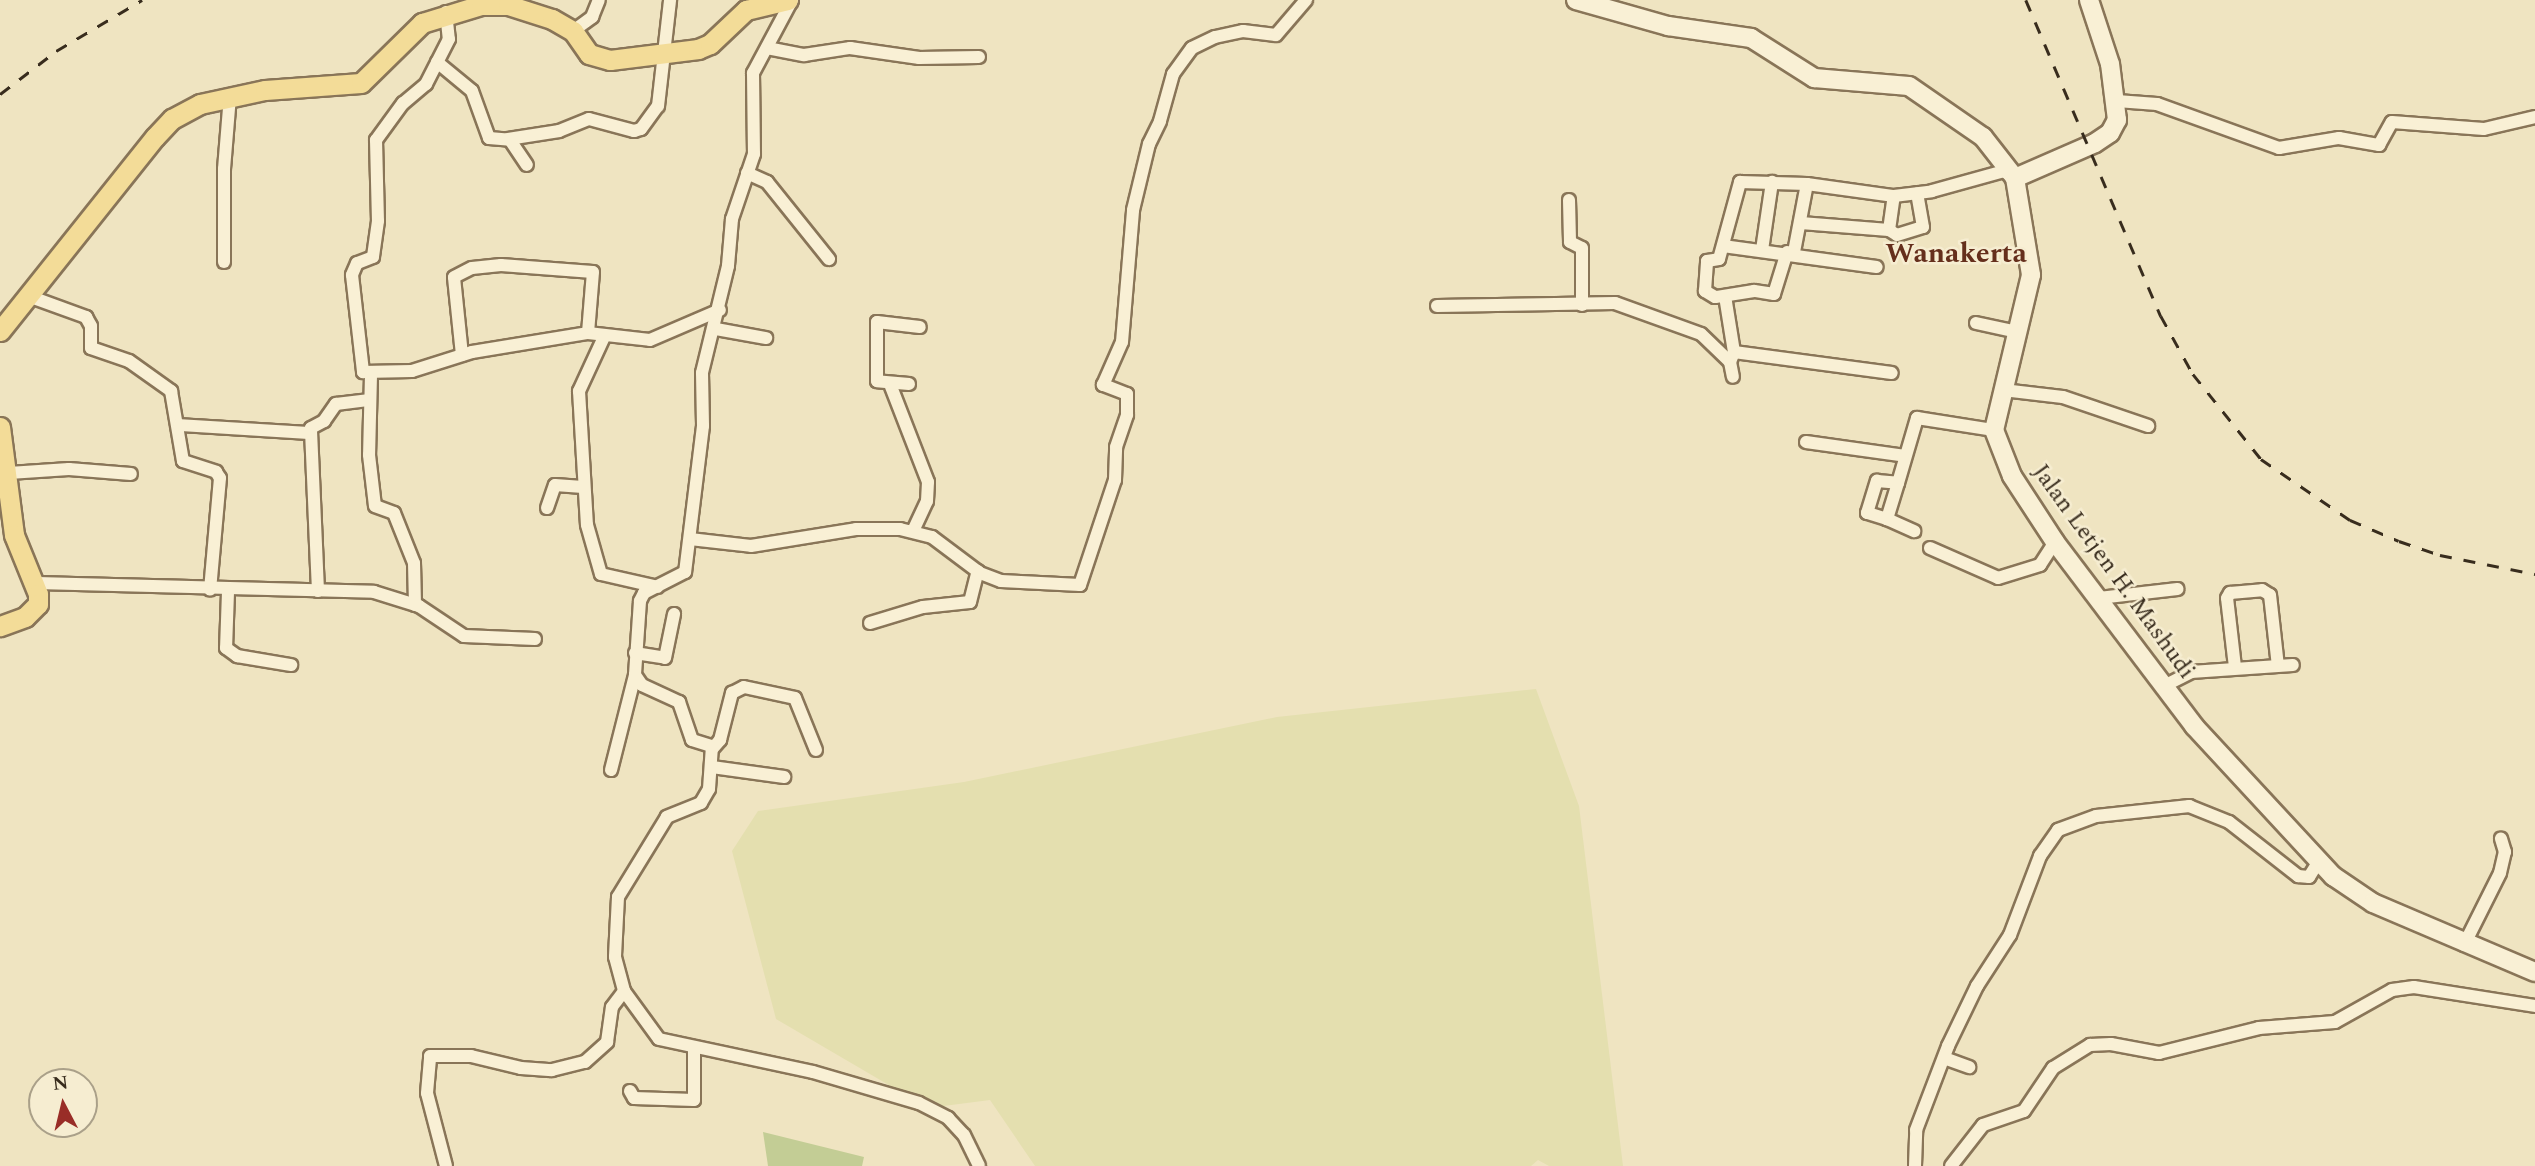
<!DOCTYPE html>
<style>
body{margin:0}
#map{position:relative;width:2535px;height:1166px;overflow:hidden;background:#efe4c1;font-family:Spectral,serif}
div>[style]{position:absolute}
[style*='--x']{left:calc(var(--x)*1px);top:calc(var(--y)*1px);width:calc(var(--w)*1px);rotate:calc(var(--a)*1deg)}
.farmland>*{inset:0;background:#e4dfaf}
.green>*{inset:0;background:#c3cd95}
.roads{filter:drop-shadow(2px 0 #897558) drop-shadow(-2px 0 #897558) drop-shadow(0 2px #897558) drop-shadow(0 -2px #897558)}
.street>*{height:12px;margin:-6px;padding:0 6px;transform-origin:6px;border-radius:6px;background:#f9f0d5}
.secondary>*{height:18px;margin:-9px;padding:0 9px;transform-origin:9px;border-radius:9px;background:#f9f0d5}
.primary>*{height:19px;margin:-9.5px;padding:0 9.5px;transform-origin:9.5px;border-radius:9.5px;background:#f3dc98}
.rail>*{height:2.5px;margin-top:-1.25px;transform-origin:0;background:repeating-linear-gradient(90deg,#382c1d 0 12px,transparent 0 24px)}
span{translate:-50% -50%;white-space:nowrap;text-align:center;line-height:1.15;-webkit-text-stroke:5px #f6edd1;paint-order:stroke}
.street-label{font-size:24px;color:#382c1d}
.quarter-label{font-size:28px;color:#652f1c;font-weight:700}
.north{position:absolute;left:28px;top:1068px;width:70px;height:70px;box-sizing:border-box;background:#f6edd1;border:2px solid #aaa089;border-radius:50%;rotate:353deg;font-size:19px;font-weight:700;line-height:28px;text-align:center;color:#382c1d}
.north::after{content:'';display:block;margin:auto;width:24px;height:32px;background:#992d27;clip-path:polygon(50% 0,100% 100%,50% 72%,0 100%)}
</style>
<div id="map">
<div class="farmland">
<div style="clip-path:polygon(1536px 689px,1579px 806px,1623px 1166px,1549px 1166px,1538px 1160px,1531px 1166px,1035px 1166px,990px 1100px,928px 1108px,776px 1019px,732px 851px,758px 811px,964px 782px,1277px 717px)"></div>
</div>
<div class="green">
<div style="clip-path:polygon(763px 1132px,864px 1157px,862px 1166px,768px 1166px)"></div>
</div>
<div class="roads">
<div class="street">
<div style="--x:792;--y:0;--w:83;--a:118.1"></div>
<div style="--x:753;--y:73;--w:81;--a:89.3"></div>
<div style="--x:754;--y:154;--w:69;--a:108.7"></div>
<div style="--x:732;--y:219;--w:47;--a:94.9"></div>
<div style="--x:728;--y:266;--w:110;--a:103.7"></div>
<div style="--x:702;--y:373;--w:53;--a:88.9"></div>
<div style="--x:703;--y:426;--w:147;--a:97"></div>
<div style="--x:685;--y:572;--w:46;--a:152.9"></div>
<div style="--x:644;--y:593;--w:9;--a:117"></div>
<div style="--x:640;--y:601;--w:74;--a:93.9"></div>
<div style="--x:635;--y:675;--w:12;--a:55"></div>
<div style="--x:642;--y:685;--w:41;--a:24.7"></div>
<div style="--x:679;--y:702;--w:40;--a:71.1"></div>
<div style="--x:692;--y:740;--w:21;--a:17"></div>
<div style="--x:712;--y:746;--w:43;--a:94"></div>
<div style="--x:709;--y:789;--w:16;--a:120"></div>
<div style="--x:701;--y:803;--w:37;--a:158"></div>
<div style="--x:667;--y:817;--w:94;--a:121.5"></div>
<div style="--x:618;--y:897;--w:60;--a:92.9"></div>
<div style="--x:615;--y:957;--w:35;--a:75"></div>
<div style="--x:624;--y:991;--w:59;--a:53.9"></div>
<div style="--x:659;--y:1039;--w:157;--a:12.1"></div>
<div style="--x:813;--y:1072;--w:110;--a:16.3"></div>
<div style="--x:919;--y:1103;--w:33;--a:27"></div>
<div style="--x:948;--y:1118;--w:23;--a:47"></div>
<div style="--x:964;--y:1135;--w:34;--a:64"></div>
<div style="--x:446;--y:12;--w:27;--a:84"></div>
<div style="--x:449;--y:39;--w:51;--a:117.1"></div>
<div style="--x:426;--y:84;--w:30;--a:140"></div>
<div style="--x:403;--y:103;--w:46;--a:126.1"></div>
<div style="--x:376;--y:140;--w:81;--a:88.6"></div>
<div style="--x:378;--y:221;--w:36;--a:98"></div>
<div style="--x:373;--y:257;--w:17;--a:159"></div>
<div style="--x:357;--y:263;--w:13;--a:113"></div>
<div style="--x:352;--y:275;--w:98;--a:83.5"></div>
<div style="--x:363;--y:372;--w:49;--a:-1.2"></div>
<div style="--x:412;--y:371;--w:63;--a:-17.6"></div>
<div style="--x:472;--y:352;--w:118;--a:-9.3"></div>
<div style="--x:588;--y:333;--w:62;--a:6.4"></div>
<div style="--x:650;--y:340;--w:76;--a:-23.2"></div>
<div style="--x:573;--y:31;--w:24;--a:-36"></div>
<div style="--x:592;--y:17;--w:18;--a:-68"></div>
<div style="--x:767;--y:48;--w:38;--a:11"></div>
<div style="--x:804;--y:55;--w:47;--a:-8.7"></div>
<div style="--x:850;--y:48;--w:70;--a:8.2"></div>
<div style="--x:919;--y:58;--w:60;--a:-1"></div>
<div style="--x:437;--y:62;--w:45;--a:39.6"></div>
<div style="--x:472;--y:91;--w:50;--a:70.1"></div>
<div style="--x:489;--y:138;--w:21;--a:5"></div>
<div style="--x:510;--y:140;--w:30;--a:56"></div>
<div style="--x:2117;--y:101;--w:40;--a:4.3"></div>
<div style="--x:2157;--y:104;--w:130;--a:19.8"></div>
<div style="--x:2279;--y:148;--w:61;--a:-9.5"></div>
<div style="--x:2339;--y:138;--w:41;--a:9.9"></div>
<div style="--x:2379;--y:145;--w:26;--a:-61"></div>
<div style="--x:2392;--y:122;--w:92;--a:4.4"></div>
<div style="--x:2484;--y:129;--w:52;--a:-13.2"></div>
<div style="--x:508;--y:139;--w:52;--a:-8.9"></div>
<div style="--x:559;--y:131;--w:32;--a:-22"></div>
<div style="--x:589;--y:119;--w:47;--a:14.9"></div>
<div style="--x:634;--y:131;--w:7;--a:-16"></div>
<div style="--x:641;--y:129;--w:29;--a:-54"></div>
<div style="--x:658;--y:106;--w:107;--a:-83.5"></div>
<div style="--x:747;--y:173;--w:22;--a:24"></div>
<div style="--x:767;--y:182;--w:99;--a:51.2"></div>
<div style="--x:1569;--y:200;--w:42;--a:88.6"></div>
<div style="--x:1570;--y:242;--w:13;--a:27"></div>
<div style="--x:1582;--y:248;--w:57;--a:90"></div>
<div style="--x:1801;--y:223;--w:88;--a:4.5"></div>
<div style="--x:1889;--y:230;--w:9;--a:32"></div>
<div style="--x:1897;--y:235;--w:27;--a:-17"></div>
<div style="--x:1923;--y:227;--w:34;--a:-100"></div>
<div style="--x:1889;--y:230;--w:34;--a:-82"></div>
<div style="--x:1723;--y:246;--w:155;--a:7.8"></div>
<div style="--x:1762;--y:250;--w:69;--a:-81.6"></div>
<div style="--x:1787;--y:252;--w:44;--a:107.2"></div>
<div style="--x:1774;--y:294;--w:20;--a:-171"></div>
<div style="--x:1754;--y:291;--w:39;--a:171"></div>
<div style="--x:1715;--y:297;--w:12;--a:-149"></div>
<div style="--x:1705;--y:291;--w:30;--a:-86"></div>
<div style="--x:1707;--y:261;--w:12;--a:-9"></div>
<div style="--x:1719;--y:259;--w:80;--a:-74.7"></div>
<div style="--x:1740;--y:182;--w:67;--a:1.7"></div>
<div style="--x:1807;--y:184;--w:88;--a:7.9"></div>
<div style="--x:1894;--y:196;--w:38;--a:-7"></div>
<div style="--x:1932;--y:191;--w:75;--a:-15.5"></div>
<div style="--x:2004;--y:171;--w:12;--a:35"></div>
<div style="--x:1794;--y:252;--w:69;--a:-79.2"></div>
<div style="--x:224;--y:262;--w:93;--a:-90"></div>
<div style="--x:224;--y:169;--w:73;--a:-85.3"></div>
<div style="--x:1725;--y:296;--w:57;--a:80.9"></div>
<div style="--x:1734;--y:352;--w:159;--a:7.6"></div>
<div style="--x:31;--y:297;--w:59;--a:20"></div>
<div style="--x:86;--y:317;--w:10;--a:61"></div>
<div style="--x:91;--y:326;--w:22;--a:90"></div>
<div style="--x:91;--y:348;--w:40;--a:18.9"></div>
<div style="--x:129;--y:361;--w:52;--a:35.5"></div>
<div style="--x:171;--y:391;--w:71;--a:80.3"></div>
<div style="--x:183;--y:461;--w:35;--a:18"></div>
<div style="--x:216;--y:472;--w:7;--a:56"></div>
<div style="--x:220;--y:478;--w:112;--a:95.1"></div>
<div style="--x:1437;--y:306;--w:178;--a:-1"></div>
<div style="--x:1615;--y:303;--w:91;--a:19.8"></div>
<div style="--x:1701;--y:334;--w:40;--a:44"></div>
<div style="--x:1730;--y:362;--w:11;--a:-68"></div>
<div style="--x:1976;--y:323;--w:43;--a:12.1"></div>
<div style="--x:716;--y:329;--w:51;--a:10.2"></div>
<div style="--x:604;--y:337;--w:60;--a:114.8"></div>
<div style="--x:579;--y:391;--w:134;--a:86.6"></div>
<div style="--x:587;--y:525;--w:51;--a:74.1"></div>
<div style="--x:601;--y:574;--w:58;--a:12.8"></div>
<div style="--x:462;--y:355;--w:78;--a:-95.9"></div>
<div style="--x:454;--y:277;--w:20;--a:-27"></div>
<div style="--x:472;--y:268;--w:29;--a:-6"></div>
<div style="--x:501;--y:265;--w:92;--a:4.4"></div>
<div style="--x:593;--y:272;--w:61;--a:94.7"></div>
<div style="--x:1730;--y:362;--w:15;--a:79"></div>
<div style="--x:371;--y:375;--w:80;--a:91.4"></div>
<div style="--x:369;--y:455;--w:51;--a:83.3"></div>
<div style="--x:375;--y:506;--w:20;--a:20"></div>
<div style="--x:394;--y:513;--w:54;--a:68.2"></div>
<div style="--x:414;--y:563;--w:42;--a:88.6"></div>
<div style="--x:890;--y:384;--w:105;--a:68.8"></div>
<div style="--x:928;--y:482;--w:19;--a:93"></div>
<div style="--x:927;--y:501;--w:33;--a:115"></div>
<div style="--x:909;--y:384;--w:32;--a:-175"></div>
<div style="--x:877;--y:381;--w:59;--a:-90"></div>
<div style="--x:877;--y:322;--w:43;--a:6.6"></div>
<div style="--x:2003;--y:390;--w:60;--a:6.7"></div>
<div style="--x:2063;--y:397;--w:90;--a:18.8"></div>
<div style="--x:179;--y:425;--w:132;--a:3.5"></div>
<div style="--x:1806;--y:442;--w:100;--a:8"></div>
<div style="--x:9;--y:473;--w:60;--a:-3.8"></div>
<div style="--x:69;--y:469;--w:62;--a:4.6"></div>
<div style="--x:1898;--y:483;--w:38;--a:107"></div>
<div style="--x:1887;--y:519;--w:21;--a:-163"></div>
<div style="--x:1867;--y:513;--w:34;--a:-73"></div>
<div style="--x:1877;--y:481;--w:21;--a:5"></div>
<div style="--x:1898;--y:483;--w:68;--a:-73.7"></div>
<div style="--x:1917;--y:418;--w:78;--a:8.9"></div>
<div style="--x:547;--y:508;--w:24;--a:-71"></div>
<div style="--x:555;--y:485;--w:28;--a:4"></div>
<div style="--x:1887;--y:519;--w:30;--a:24"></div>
<div style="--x:690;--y:539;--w:61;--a:6.5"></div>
<div style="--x:751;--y:546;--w:106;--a:-9.2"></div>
<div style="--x:856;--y:529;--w:44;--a:0"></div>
<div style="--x:900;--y:529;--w:33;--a:14"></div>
<div style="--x:932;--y:537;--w:60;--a:36.9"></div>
<div style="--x:980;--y:573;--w:22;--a:21"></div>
<div style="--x:1001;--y:581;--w:79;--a:2.9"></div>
<div style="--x:1080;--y:585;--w:111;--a:-71.6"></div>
<div style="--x:1115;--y:480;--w:33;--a:-88"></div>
<div style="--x:1116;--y:447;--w:34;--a:-71"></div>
<div style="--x:1127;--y:415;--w:21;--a:-90"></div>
<div style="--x:1127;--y:394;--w:26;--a:-159"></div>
<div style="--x:1103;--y:385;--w:47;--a:-66.2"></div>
<div style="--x:1122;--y:342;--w:132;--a:-85.2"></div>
<div style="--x:1133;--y:210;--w:68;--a:-76.4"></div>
<div style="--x:1149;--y:144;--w:25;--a:-64"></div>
<div style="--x:1160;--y:121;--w:49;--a:-74.5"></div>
<div style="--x:1173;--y:74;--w:32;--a:-54"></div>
<div style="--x:1192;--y:48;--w:25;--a:-26"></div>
<div style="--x:1215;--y:37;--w:29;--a:-12"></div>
<div style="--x:1243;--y:31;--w:33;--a:7"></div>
<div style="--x:1276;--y:35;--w:46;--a:-49.4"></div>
<div style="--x:1930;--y:548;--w:74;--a:23.8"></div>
<div style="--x:1998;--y:578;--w:44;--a:-17.2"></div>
<div style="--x:2040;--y:565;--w:27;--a:-57"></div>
<div style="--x:37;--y:583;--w:337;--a:1.5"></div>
<div style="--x:374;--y:592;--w:47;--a:17.3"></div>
<div style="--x:419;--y:606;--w:54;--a:33.7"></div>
<div style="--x:464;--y:636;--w:71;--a:2.4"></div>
<div style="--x:318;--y:591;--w:163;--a:-92.5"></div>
<div style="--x:311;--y:428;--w:15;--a:-28"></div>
<div style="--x:324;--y:421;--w:21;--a:-55"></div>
<div style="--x:336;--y:404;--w:34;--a:-7"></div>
<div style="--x:228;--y:592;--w:56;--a:92"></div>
<div style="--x:226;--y:648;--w:14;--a:36"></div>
<div style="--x:237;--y:656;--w:55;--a:9.5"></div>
<div style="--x:2099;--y:598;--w:79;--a:-6.6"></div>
<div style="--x:870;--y:623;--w:55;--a:-16.8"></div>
<div style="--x:923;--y:607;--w:47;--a:-6.1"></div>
<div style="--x:970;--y:602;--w:32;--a:-76"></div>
<div style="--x:635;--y:653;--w:30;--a:9"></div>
<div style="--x:665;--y:658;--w:45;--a:-78.4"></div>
<div style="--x:2235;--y:667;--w:69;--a:-96.6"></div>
<div style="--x:2227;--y:598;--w:6;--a:-59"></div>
<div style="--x:2230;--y:593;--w:32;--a:-5"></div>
<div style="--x:2262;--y:590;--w:9;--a:32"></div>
<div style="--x:2270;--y:595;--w:71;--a:83.6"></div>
<div style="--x:2164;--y:686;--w:30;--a:-27"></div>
<div style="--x:2191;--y:672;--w:102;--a:-3.9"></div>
<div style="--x:713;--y:748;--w:11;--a:-49"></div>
<div style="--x:720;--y:740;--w:49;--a:-75.7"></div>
<div style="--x:732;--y:693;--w:13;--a:-27"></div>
<div style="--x:744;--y:687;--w:52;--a:12.2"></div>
<div style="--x:795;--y:698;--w:56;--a:68"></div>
<div style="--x:712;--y:767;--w:73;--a:7.9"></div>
<div style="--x:611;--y:770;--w:98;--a:-75.8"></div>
<div style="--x:2464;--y:945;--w:80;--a:-63.4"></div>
<div style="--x:2500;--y:873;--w:22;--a:-77"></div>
<div style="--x:2505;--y:852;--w:14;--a:-107"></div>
<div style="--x:1944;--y:1058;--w:27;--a:20"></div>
<div style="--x:630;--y:1091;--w:8;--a:60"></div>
<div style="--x:634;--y:1098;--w:60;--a:1.9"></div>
<div style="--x:694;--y:1100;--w:52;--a:-90"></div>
<div style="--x:446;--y:1166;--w:75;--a:-104.6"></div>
<div style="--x:427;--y:1093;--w:37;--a:-85"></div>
<div style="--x:430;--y:1056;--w:41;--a:0"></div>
<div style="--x:471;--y:1056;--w:51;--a:13.5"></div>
<div style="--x:521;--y:1068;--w:31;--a:4"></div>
<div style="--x:552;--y:1070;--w:34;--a:-14"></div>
<div style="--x:585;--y:1062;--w:30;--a:-42"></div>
<div style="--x:607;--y:1042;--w:35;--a:-82"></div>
<div style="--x:612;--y:1007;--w:20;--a:-53"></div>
<div style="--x:1915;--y:1166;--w:36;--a:-88"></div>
<div style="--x:1916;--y:1130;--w:90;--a:-69.1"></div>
<div style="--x:1948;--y:1046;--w:67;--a:-64.2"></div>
<div style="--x:1977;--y:986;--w:61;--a:-57.1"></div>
<div style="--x:2010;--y:935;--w:85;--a:-69.2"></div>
<div style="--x:2040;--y:856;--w:32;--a:-55"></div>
<div style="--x:2058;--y:830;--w:40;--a:-20.2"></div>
<div style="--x:2096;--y:816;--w:94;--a:-6.1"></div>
<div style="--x:2189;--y:806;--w:43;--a:21.8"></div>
<div style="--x:2229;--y:822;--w:88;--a:38"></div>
<div style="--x:2298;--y:876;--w:11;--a:5"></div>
<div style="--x:2309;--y:877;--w:19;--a:-58"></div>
<div style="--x:1951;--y:1166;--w:52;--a:-52"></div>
<div style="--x:1983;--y:1125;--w:43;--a:-18.9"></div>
<div style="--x:2024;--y:1111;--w:52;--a:-56"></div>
<div style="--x:2053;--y:1068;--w:44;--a:-31.9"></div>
<div style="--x:2090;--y:1045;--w:21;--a:-3"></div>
<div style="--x:2111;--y:1044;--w:49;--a:10.6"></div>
<div style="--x:2159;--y:1053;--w:103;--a:-14"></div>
<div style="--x:2259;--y:1028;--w:76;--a:-4.5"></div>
<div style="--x:2335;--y:1022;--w:65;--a:-29.3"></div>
<div style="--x:2392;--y:990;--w:22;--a:-8"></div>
<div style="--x:2414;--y:987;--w:122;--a:8.9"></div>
</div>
<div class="secondary">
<div style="--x:1576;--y:0;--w:96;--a:15.8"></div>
<div style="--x:1668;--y:26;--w:84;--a:8.2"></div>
<div style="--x:1751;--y:38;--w:75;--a:32.4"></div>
<div style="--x:1814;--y:78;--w:95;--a:4.8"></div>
<div style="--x:1909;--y:86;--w:90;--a:34.6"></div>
<div style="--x:1983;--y:137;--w:52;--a:52"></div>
<div style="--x:2015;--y:178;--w:98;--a:80.6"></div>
<div style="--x:2031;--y:275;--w:159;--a:103.4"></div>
<div style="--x:1994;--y:430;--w:49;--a:68.6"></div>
<div style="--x:2012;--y:476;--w:79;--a:56.9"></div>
<div style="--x:2055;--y:542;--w:231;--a:52.9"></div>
<div style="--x:2194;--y:726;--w:205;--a:47.2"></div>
<div style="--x:2333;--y:876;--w:48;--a:34"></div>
<div style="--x:2373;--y:903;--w:176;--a:23.1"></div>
<div style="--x:2015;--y:178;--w:87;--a:-23.6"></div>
<div style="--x:2095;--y:143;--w:18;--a:-34"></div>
<div style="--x:2110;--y:133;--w:15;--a:-62"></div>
<div style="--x:2117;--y:120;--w:56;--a:-97.1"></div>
<div style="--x:2110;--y:64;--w:67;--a:-108.2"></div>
</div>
<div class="primary">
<div style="--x:0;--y:331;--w:248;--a:-51.4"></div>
<div style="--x:155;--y:137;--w:25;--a:-47"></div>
<div style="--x:172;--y:119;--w:32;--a:-28"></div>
<div style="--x:200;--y:104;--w:66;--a:-12.2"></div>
<div style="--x:265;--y:90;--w:96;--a:-4.2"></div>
<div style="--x:361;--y:83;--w:86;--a:-44.5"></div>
<div style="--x:422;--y:23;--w:62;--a:-17"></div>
<div style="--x:481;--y:5;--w:27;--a:0"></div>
<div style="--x:508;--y:5;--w:46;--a:17.7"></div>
<div style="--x:552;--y:19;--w:24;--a:30"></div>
<div style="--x:573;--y:31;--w:28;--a:55"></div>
<div style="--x:589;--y:54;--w:22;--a:16"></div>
<div style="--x:610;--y:60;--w:89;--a:-7.1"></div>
<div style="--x:698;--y:49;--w:13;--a:-23"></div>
<div style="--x:710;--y:44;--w:50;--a:-43.4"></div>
<div style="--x:746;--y:10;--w:43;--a:-13.4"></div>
<div style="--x:0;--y:427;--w:109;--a:82.6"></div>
<div style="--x:14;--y:535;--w:64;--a:67.9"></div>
<div style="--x:38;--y:594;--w:10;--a:90"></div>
<div style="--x:38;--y:604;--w:18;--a:135"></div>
<div style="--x:25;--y:617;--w:27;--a:160"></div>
</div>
</div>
<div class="rail">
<div style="--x:2026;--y:0;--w:344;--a:66.9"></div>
<div style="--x:2161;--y:316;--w:66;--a:61.1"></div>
<div style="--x:2193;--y:374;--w:109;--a:51.3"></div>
<div style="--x:2261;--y:459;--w:108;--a:34.4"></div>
<div style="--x:2350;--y:520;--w:53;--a:23.2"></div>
<div style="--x:2399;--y:541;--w:43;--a:18.9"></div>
<div style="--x:2440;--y:555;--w:97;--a:11.3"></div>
<div style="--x:0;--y:94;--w:71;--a:-37.5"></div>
<div style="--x:56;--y:51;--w:100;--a:-30.7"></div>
</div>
<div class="street-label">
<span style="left:2113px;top:572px;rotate:54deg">Jalan Letjen H. Mashudi</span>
</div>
<div class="quarter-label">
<span style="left:1956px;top:254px">Wanakerta</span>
</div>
<div class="north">N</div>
</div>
